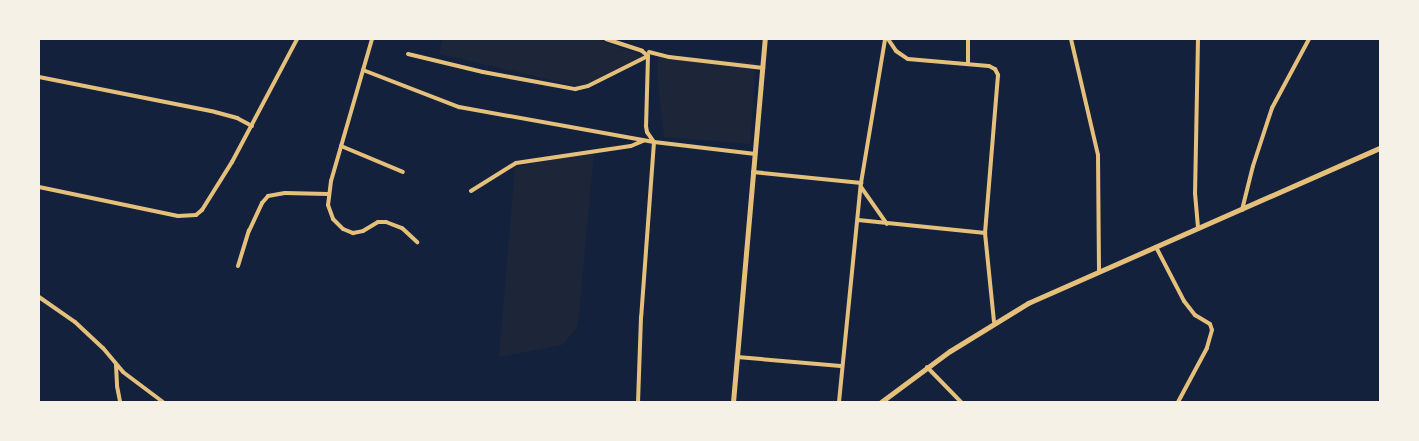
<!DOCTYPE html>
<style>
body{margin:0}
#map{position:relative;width:1419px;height:441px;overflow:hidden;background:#14213d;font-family:Jost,sans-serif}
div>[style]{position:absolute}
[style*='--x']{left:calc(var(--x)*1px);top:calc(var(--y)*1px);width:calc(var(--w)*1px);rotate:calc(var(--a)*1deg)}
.green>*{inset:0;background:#1d2539}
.minor>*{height:4px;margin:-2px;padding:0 2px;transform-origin:2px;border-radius:2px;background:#e5c07b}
.secondary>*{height:5px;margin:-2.5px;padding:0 2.5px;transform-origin:2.5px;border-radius:2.5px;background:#e5c07b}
span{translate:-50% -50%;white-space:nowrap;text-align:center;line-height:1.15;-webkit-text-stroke:4px #f6f1e7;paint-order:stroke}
.frame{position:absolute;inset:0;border:40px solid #f6f1e7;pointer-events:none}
</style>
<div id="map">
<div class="green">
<div style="clip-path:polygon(443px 39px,595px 39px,643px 56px,585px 88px,439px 54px)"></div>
<div style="clip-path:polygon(658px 55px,756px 62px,750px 144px,664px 137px,657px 74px)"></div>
<div style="clip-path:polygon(594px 151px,578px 326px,562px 345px,499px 357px,515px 167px)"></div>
</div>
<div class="minor">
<div style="--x:372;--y:39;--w:148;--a:106.1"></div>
<div style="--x:331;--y:181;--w:24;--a:97"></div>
<div style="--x:328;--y:205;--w:15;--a:70"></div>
<div style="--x:333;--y:219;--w:14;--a:45"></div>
<div style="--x:343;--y:229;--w:11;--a:22"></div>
<div style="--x:353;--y:233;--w:10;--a:-11"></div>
<div style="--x:363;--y:231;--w:17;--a:-31"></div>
<div style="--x:378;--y:222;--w:8;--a:0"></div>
<div style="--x:386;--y:222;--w:17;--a:21"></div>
<div style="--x:402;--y:228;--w:21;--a:43"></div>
<div style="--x:606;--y:39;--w:38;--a:18"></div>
<div style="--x:642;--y:51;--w:8;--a:40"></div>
<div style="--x:648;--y:56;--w:70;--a:91.6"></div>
<div style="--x:646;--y:126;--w:6;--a:81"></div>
<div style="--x:647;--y:132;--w:12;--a:55"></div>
<div style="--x:654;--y:142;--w:102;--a:6.8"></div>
<div style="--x:888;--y:39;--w:14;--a:56"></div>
<div style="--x:896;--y:51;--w:14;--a:34"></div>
<div style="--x:908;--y:59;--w:81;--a:4.9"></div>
<div style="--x:989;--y:66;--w:7;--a:27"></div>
<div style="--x:995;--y:69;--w:7;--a:63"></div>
<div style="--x:998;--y:75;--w:159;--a:94.7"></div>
<div style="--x:985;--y:233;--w:89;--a:84.2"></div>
<div style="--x:1071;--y:39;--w:119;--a:76.9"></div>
<div style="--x:1098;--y:155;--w:117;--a:89.5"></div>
<div style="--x:1198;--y:39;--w:154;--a:91.1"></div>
<div style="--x:1195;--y:193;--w:35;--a:85"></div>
<div style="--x:649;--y:52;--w:21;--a:14"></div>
<div style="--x:669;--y:57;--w:95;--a:6.7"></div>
<div style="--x:408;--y:54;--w:77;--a:13.5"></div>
<div style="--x:483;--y:72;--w:94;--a:10.5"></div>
<div style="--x:575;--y:89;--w:13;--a:-13"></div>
<div style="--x:588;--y:86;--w:67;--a:-26.6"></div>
<div style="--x:968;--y:64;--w:25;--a:-90"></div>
<div style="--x:363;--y:70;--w:103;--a:21.1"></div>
<div style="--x:459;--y:107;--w:198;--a:10.2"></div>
<div style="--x:654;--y:142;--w:175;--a:94.2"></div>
<div style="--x:641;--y:317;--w:85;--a:92"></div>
<div style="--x:39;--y:77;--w:179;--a:11.2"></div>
<div style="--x:215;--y:112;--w:23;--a:15"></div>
<div style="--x:237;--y:118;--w:17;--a:28"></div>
<div style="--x:341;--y:146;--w:67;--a:22.8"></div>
<div style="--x:753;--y:172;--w:109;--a:5.8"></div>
<div style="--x:39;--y:187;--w:142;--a:11.8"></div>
<div style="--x:178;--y:216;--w:18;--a:-3"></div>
<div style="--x:196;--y:215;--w:8;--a:-40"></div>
<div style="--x:202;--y:210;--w:57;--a:-58"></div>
<div style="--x:232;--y:162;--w:139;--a:-62.1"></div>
<div style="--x:861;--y:187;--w:45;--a:54.9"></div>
<div style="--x:471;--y:191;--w:53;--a:-31.9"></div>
<div style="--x:516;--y:163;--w:116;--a:-8.4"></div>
<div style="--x:631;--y:146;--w:13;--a:-23"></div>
<div style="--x:1242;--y:210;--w:45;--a:-76"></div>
<div style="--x:1253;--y:166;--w:61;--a:-71.9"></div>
<div style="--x:1272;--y:108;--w:78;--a:-61.8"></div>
<div style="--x:858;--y:220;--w:128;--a:5.8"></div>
<div style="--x:1156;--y:247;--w:61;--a:62.6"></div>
<div style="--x:1184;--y:301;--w:18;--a:52"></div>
<div style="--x:1195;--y:315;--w:17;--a:31"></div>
<div style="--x:1210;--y:324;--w:6;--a:72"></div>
<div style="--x:1212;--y:330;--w:19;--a:106"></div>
<div style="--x:1207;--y:348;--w:61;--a:118.2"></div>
<div style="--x:238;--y:266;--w:37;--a:-73"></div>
<div style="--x:249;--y:231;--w:31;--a:-65"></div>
<div style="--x:262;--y:203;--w:9;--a:-49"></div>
<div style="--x:268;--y:196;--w:17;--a:-10"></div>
<div style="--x:285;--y:193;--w:43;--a:1.3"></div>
<div style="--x:39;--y:297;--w:44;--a:34.8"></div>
<div style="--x:75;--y:322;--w:38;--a:43"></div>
<div style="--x:103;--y:348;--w:31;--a:50"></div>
<div style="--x:123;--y:372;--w:50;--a:36.9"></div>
<div style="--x:737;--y:357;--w:104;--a:4.9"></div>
<div style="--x:116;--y:365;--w:21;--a:87"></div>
<div style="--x:117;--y:386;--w:16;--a:79"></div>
<div style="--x:927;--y:367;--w:49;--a:45.8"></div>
<div style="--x:839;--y:402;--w:220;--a:-84.3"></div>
<div style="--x:861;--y:183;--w:146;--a:-80.5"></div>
</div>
<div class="secondary">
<div style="--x:733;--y:402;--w:364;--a:-85"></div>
<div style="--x:881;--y:402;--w:86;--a:-36.5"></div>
<div style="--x:950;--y:351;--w:92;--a:-31.6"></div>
<div style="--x:1028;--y:303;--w:385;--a:-23.8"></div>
</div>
<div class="frame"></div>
</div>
